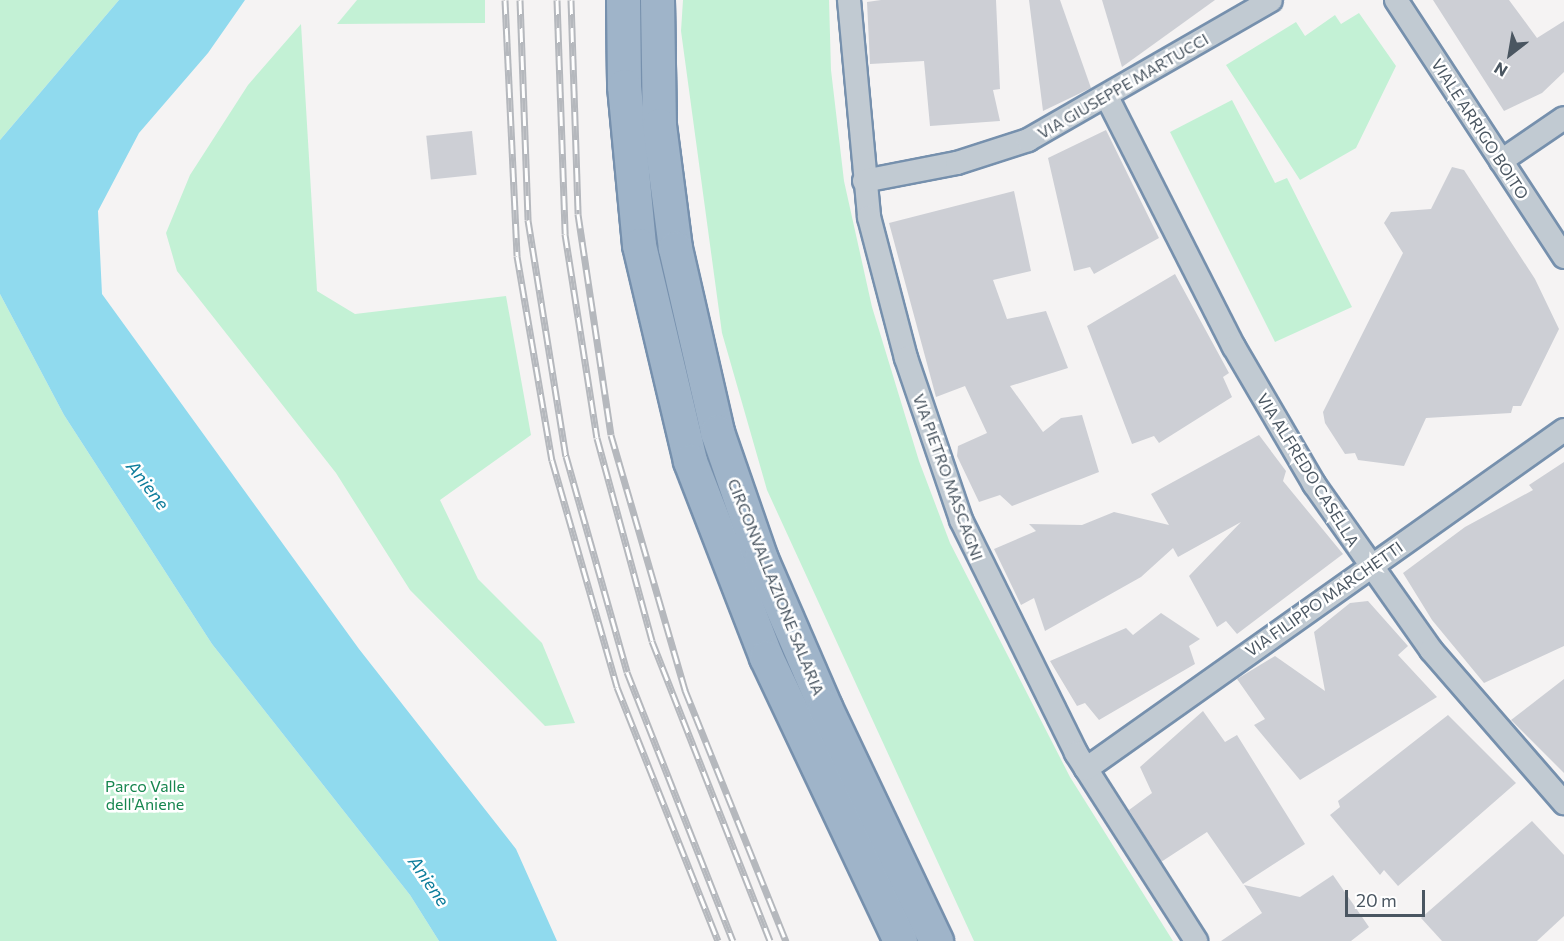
<!DOCTYPE html>
<style>
body{margin:0}
#map{position:relative;width:1564px;height:941px;overflow:hidden;background:#f5f3f3;font-family:Commissioner,sans-serif}
div>[style]{position:absolute}
[style*='--x']{left:calc(var(--x)*1px);top:calc(var(--y)*1px);width:calc(var(--w)*1px);rotate:calc(var(--a)*1deg)}
.green>*{inset:0;background:#c3f1d5}
.water>*{inset:0;background:#90daee}
.building>*{inset:0;background:#cdcfd5;transform-origin:0 0}
.roads{filter:drop-shadow(2px 0 #7690ad) drop-shadow(-2px 0 #7690ad) drop-shadow(0 2px #7690ad) drop-shadow(0 -2px #7690ad)}
.minor>*{height:22px;margin:-11px;padding:0 11px;transform-origin:11px;border-radius:11px;background:#c1cad2}
.trunk>*{height:33px;margin:-16.5px;padding:0 16.5px;transform-origin:16.5px;border-radius:16.5px;background:#9fb4c9}
.rail>*{height:7px;margin-top:-3.5px;transform-origin:0;background:repeating-linear-gradient(90deg,#fff 0 14px,#b5b8bd 0 28px);box-sizing:border-box;border-block:2px solid #b5b8bd}
span{translate:-50% -50%;white-space:nowrap;text-align:center;line-height:1.15;-webkit-text-stroke:5px #fff;paint-order:stroke}
.street-label{font-size:16px;color:#4a5661}
.park-label{font-size:16px;color:#17864f}
.water-label{font-size:18px;color:#0c7c9b;font-style:italic}
.north{position:absolute;left:1480px;top:24px;width:60px;height:60px;-webkit-text-stroke:4px #fff;paint-order:stroke;rotate:211deg;font-size:16px;font-weight:700;line-height:24px;text-align:center;color:#4a5661}
.north::after{content:'';display:block;margin:auto;width:21px;height:27px;background:#4a5661;clip-path:polygon(50% 0,100% 100%,50% 72%,0 100%)}
.scale{position:absolute;left:1345px;top:890px;width:80px;height:27px;box-sizing:border-box;border:3px solid #4a5661;border-top:0;padding-left:8px;font-size:18px;line-height:21px;white-space:nowrap;color:#4a5661;-webkit-text-stroke:4px #fff;paint-order:stroke}
</style>
<div id="map">
<div class="green">
<div style="clip-path:polygon(0 0,119px 0,0 140px)"></div>
<div style="clip-path:polygon(357px 0,485px 0,485px 23px,337px 24px)"></div>
<div style="clip-path:polygon(683px 0,829px 0,831px 70px,844px 181px,872px 307px,919px 461px,950px 543px,1070px 777px,1173px 941px,974px 941px,767px 490px,722px 333px,681px 31px)"></div>
<div style="clip-path:polygon(1359px 13px,1396px 66px,1356px 148px,1300px 180px,1226px 65px,1296px 22px,1305px 36px,1335px 15px,1341px 24px)"></div>
<div style="clip-path:polygon(301px 24px,317px 291px,355px 314px,506px 296px,531px 435px,440px 500px,478px 579px,542px 643px,575px 723px,545px 726px,410px 590px,336px 473px,177px 271px,166px 233px,190px 175px,248px 85px)"></div>
<div style="clip-path:polygon(1232px 100px,1275px 183px,1287px 178px,1352px 307px,1275px 342px,1170px 132px)"></div>
<div style="clip-path:polygon(0 294px,64px 415px,212px 644px,410px 895px,439px 941px,0 941px)"></div>
</div>
<div class="water">
<div style="clip-path:polygon(119px 0,245px 0,208px 53px,139px 133px,98px 211px,102px 294px,359px 649px,516px 849px,557px 941px,439px 941px,410px 895px,212px 644px,64px 415px,0 294px,0 140px)"></div>
</div>
<div class="building">
<div style="clip-path:polygon(881px 0,996px 0,1000px 89px,993px 90px,1000px 121px,930px 126px,924px 61px,870px 64px,867px 2px)"></div>
<div style="clip-path:polygon(1029px 0,1060px 0,1091px 88px,1043px 111px)"></div>
<div style="clip-path:polygon(1102px 0,1215px 0,1122px 67px)"></div>
<div style="clip-path:polygon(1433px 0,1509px 0,1537px 38px,1564px 21px,1564px 72px,1542px 93px,1504px 111px)"></div>
<div style="clip-path:polygon(1106px 130px,1159px 238px,1094px 274px,1090px 267px,1074px 271px,1048px 158px)"></div>
<div style="left:472px;top:131px;width:44px;height:46px;rotate:84deg"></div>
<div style="clip-path:polygon(1452px 167px,1464px 170px,1535px 279px,1559px 329px,1521px 406px,1513px 406px,1511px 413px,1426px 418px,1404px 466px,1358px 460px,1355px 453px,1345px 454px,1325px 423px,1323px 412px,1403px 253px,1384px 223px,1391px 212px,1431px 209px)"></div>
<div style="clip-path:polygon(1014px 191px,1031px 271px,993px 280px,1007px 319px,1046px 311px,1068px 368px,1010px 386px,1043px 432px,1061px 418px,1082px 415px,1099px 472px,1012px 506px,1000px 495px,979px 502px,957px 456px,958px 446px,987px 433px,965px 386px,936px 397px,889px 223px)"></div>
<div style="clip-path:polygon(1175px 274px,1229px 373px,1223px 377px,1232px 397px,1159px 443px,1154px 436px,1132px 444px,1087px 326px)"></div>
<div style="clip-path:polygon(1259px 435px,1286px 471px,1283px 481px,1343px 554px,1237px 634px,1226px 621px,1217px 627px,1189px 576px,1241px 522px,1178px 557px,1173px 548px,1141px 577px,1045px 631px,1034px 598px,1021px 605px,994px 549px,1036px 531px,1029px 524px,1082px 525px,1114px 512px,1169px 525px,1151px 494px)"></div>
<div style="clip-path:polygon(1564px 462px,1564px 646px,1484px 683px,1432px 620px,1403px 573px,1465px 527px,1533px 490px,1529px 485px)"></div>
<div style="clip-path:polygon(1368px 601px,1408px 646px,1398px 655px,1437px 697px,1300px 780px,1254px 725px,1265px 719px,1237px 679px,1275px 656px,1325px 691px,1314px 632px,1350px 603px)"></div>
<div style="clip-path:polygon(1161px 613px,1200px 639px,1189px 646px,1195px 664px,1099px 720px,1085px 703px,1077px 706px,1050px 661px,1126px 628px,1133px 635px)"></div>
<div style="clip-path:polygon(1564px 679px,1564px 773px,1511px 720px)"></div>
<div style="clip-path:polygon(1203px 711px,1225px 742px,1237px 735px,1305px 844px,1243px 884px,1207px 832px,1161px 862px,1129px 810px,1152px 793px,1140px 767px)"></div>
<div style="clip-path:polygon(1448px 715px,1516px 783px,1398px 886px,1384px 870px,1380px 875px,1330px 815px,1340px 807px,1338px 801px)"></div>
<div style="clip-path:polygon(1532px 821px,1564px 855px,1564px 916px,1537px 941px,1442px 941px,1421px 918px)"></div>
<div style="clip-path:polygon(1333px 875px,1369px 927px,1351px 941px,1221px 941px,1262px 913px,1244px 885px,1300px 897px)"></div>
</div>
<div class="roads">
<div class="minor">
<div style="--x:849;--y:0;--w:218;--a:84.7"></div>
<div style="--x:869;--y:217;--w:146;--a:75.3"></div>
<div style="--x:906;--y:358;--w:171;--a:71.2"></div>
<div style="--x:961;--y:520;--w:260;--a:63.7"></div>
<div style="--x:1076;--y:753;--w:223;--a:57.4"></div>
<div style="--x:1396;--y:0;--w:307;--a:56.8"></div>
<div style="--x:1108;--y:99;--w:278;--a:63.1"></div>
<div style="--x:1234;--y:347;--w:159;--a:59.7"></div>
<div style="--x:1314;--y:484;--w:203;--a:54.8"></div>
<div style="--x:1431;--y:650;--w:203;--a:49"></div>
<div style="--x:1501;--y:161;--w:76;--a:-34.3"></div>
<div style="--x:864;--y:181;--w:95;--a:-11"></div>
<div style="--x:957;--y:163;--w:75;--a:-17.9"></div>
<div style="--x:1028;--y:140;--w:280;--a:-29.9"></div>
<div style="--x:1086;--y:769;--w:586;--a:-35.34"></div>
</div>
<div class="trunk">
<div style="--x:623;--y:0;--w:86;--a:89.3"></div>
<div style="--x:624;--y:86;--w:160;--a:84.6"></div>
<div style="--x:639;--y:245;--w:222;--a:76.7"></div>
<div style="--x:690;--y:461;--w:210;--a:68.8"></div>
<div style="--x:766;--y:657;--w:314;--a:64.7"></div>
<div style="--x:657;--y:0;--w:125;--a:89.1"></div>
<div style="--x:659;--y:125;--w:124;--a:82.6"></div>
<div style="--x:675;--y:248;--w:189;--a:77.1"></div>
<div style="--x:717;--y:432;--w:134;--a:70.9"></div>
<div style="--x:761;--y:559;--w:161;--a:66.6"></div>
<div style="--x:825;--y:707;--w:259;--a:64.6"></div>
</div>
</div>
<div class="rail">
<div style="--x:505;--y:0;--w:256;--a:87.3"></div>
<div style="--x:517;--y:256;--w:207;--a:80.3"></div>
<div style="--x:552;--y:460;--w:236;--a:74"></div>
<div style="--x:617;--y:687;--w:273;--a:68.3"></div>
<div style="--x:520;--y:0;--w:220;--a:87.9"></div>
<div style="--x:528;--y:220;--w:239;--a:80.9"></div>
<div style="--x:566;--y:456;--w:224;--a:74.2"></div>
<div style="--x:627;--y:672;--w:289;--a:68.5"></div>
<div style="--x:557;--y:0;--w:234;--a:88"></div>
<div style="--x:565;--y:234;--w:206;--a:81.1"></div>
<div style="--x:597;--y:438;--w:210;--a:74.8"></div>
<div style="--x:652;--y:641;--w:322;--a:68.5"></div>
<div style="--x:571;--y:0;--w:214;--a:88.1"></div>
<div style="--x:578;--y:214;--w:223;--a:81.5"></div>
<div style="--x:611;--y:435;--w:266;--a:73.8"></div>
<div style="--x:685;--y:690;--w:271;--a:68.1"></div>
</div>
<div class="street-label">
<span style="left:1123px;top:86px;rotate:-30deg">VIA GIUSEPPE MARTUCCI</span>
<span style="left:1480px;top:129px;rotate:57deg">VIALE ARRIGO BOITO</span>
<span style="left:1308px;top:470px;rotate:58deg">VIA ALFREDO CASELLA</span>
<span style="left:948px;top:477px;rotate:70deg">VIA PIETRO MASCAGNI</span>
<span style="left:776px;top:587px;rotate:68deg">CIRCONVALLAZIONE SALARIA</span>
<span style="left:1324px;top:599px;rotate:-35deg">VIA FILIPPO MARCHETTI</span>
</div>
<div class="park-label">
<span style="left:145px;top:795px">Parco Valle<br>dell'Aniene</span>
</div>
<div class="water-label">
<span style="left:148px;top:485px;rotate:52deg">Aniene</span>
<span style="left:429px;top:881px;rotate:55deg">Aniene</span>
</div>
<div class="north">N</div>
<div class="scale">20 m</div>
</div>
